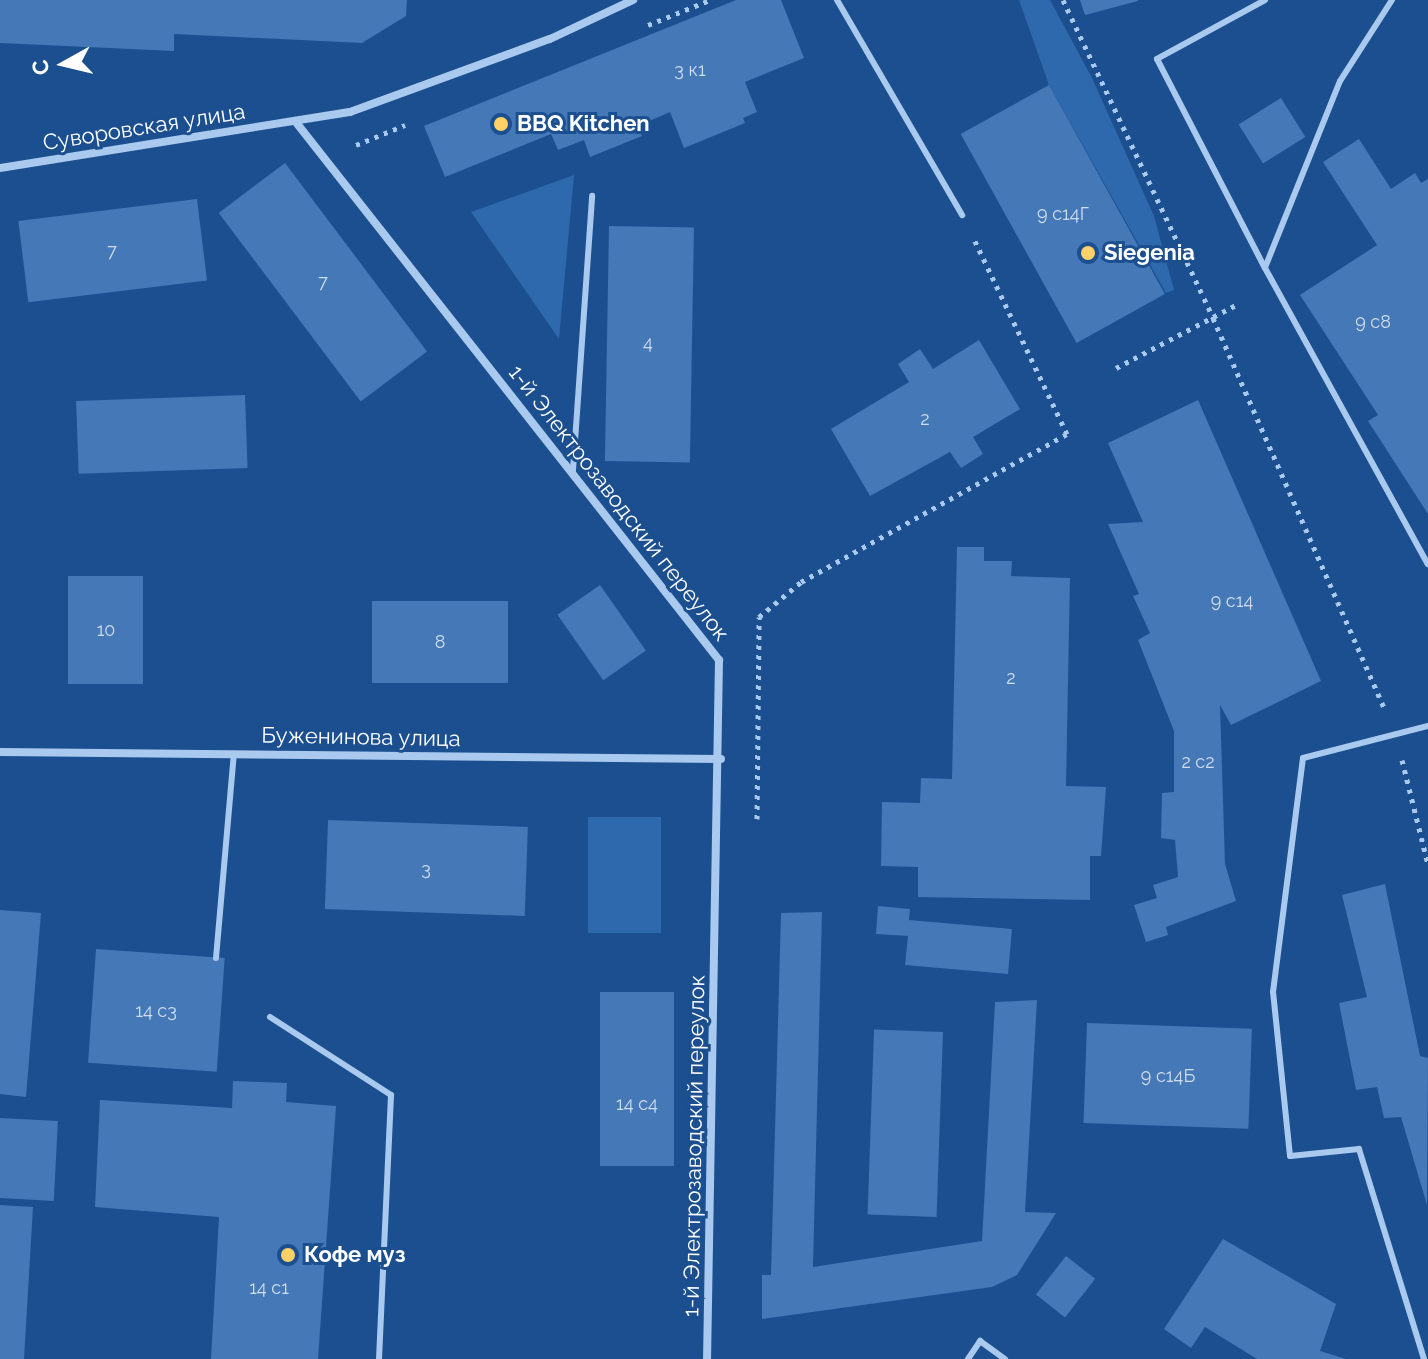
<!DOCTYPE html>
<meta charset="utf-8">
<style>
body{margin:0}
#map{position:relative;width:1428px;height:1359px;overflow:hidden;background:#1b4f8f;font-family:Raleway,sans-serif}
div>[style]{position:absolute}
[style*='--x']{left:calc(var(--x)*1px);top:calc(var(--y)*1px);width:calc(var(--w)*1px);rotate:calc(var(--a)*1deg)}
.green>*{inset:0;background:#2e69ad;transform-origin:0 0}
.building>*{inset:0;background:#4478b7;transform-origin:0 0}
.path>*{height:5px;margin-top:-2.5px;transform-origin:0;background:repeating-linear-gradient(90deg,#a9c9ee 0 4px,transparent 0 10px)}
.service>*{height:6px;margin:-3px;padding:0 3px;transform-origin:3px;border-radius:3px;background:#a9c9ee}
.minor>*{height:8px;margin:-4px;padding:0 4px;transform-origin:4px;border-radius:4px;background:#a9c9ee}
.dots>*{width:22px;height:22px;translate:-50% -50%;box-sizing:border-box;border:4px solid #1b4f8f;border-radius:50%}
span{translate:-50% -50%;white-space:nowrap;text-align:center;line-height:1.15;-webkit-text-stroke:6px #1b4f8f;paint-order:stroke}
.number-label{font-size:18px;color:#d0dded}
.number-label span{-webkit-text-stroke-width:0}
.poi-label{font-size:22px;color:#fff;font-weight:700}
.left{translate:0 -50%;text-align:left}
.street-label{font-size:22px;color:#fff}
.north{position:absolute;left:24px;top:24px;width:80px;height:80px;-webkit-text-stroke:6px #1b4f8f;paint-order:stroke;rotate:262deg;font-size:22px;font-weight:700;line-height:32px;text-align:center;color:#fff}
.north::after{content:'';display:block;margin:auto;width:28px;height:36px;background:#fff;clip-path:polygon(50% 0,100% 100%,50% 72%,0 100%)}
</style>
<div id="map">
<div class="green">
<div style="clip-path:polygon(1019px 0,1050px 0,1092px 78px,1154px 216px,1174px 290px,1166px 293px,1049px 85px)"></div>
<div style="clip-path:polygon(574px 175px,559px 339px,471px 212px)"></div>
<div style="left:588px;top:817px;width:73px;height:116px"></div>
</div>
<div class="building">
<div style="clip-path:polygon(0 0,407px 0,406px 16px,362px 43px,174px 34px,174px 51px,0 43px)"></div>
<div style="clip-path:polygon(736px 0,781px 0,804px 58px,745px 82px,757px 112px,743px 118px,745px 123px,684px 148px,670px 112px,638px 126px,642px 136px,590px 157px,584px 140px,558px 150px,551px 134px,445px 177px,424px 126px)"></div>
<div style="clip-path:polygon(1080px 0,1138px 0,1138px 1px,1085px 15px)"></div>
<div style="left:1049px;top:85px;width:239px;height:101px;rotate:61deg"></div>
<div style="left:1281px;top:98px;width:46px;height:50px;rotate:58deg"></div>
<div style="clip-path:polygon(1359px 139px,1391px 189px,1415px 173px,1421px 183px,1428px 179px,1428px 514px,1368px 421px,1378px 415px,1300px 295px,1377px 245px,1323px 162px)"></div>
<div style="left:285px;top:163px;width:236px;height:83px;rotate:53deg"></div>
<div style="left:197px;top:199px;width:82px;height:180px;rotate:83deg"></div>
<div style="left:609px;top:226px;width:85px;height:235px;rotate:1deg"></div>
<div style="clip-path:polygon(979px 340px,1020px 409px,973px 437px,983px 454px,961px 468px,950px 452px,870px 496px,831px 429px,909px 382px,898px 364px,920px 349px,933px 369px)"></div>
<div style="left:245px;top:395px;width:73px;height:169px;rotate:88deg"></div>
<div style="clip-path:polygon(1198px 400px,1321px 681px,1231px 725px,1220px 705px,1225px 864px,1236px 901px,1166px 927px,1168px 935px,1146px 942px,1134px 905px,1157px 898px,1153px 885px,1178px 877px,1175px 840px,1161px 838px,1162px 793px,1174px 792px,1174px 731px,1138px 640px,1150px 633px,1133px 596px,1139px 594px,1108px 524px,1143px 522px,1108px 443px)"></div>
<div style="clip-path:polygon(957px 547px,984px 547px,984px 561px,1012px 561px,1011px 576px,1070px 578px,1066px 786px,1106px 787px,1101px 856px,1090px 856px,1090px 900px,918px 897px,918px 867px,881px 866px,882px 802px,920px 803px,921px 778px,952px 779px)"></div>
<div style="left:68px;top:576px;width:75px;height:108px"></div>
<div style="left:600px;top:585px;width:80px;height:52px;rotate:55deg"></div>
<div style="left:508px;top:601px;width:82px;height:136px;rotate:90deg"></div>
<div style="left:328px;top:820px;width:200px;height:89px;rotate:2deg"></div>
<div style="clip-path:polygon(1385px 884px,1420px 1056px,1428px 1058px,1427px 1205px,1401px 1117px,1384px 1118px,1377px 1087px,1356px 1090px,1339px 1003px,1367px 997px,1342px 895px)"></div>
<div style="clip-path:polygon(878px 906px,910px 909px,909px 920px,1012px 929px,1008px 974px,905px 965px,908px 936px,876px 934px)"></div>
<div style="clip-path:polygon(0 910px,41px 913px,26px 1097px,0 1094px)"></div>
<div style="clip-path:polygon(822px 912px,813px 1267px,982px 1241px,995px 1002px,1037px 1000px,1025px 1212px,1056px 1213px,1017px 1275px,992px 1287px,762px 1319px,762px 1275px,771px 1275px,781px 913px)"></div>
<div style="left:96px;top:949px;width:129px;height:114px;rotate:4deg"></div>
<div style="left:600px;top:992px;width:74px;height:174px"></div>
<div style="left:1087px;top:1023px;width:165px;height:100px;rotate:2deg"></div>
<div style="left:943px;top:1032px;width:185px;height:69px;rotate:92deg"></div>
<div style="clip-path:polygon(233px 1081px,287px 1083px,286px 1102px,336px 1106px,318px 1359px,211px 1359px,219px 1217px,95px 1207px,100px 1100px,232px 1108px)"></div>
<div style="left:0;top:1118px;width:58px;height:80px;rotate:3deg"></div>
<div style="clip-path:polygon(0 1205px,33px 1207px,24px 1359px,0 1359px)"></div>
<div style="clip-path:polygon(1223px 1239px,1336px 1304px,1320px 1351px,1346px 1359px,1257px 1359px,1205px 1327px,1191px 1348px,1164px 1329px)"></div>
<div style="left:1066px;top:1256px;width:37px;height:49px;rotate:38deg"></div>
</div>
<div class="path">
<div style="--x:1063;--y:0;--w:352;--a:64.7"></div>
<div style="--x:1213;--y:318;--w:427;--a:66.3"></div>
<div style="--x:648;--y:25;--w:67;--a:-22"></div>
<div style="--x:356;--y:145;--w:53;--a:-22.2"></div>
<div style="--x:1116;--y:368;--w:136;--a:-27.7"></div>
<div style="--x:1402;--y:760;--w:107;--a:76"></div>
<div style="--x:757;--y:819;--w:202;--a:-89.4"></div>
<div style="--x:759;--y:617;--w:55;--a:-39.8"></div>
<div style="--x:801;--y:582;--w:304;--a:-29.1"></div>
<div style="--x:1067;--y:434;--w:218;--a:-115.5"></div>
</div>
<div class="service">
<div style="--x:837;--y:0;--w:249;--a:59.8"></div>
<div style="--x:1265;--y:0;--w:123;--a:151.4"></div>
<div style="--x:1157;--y:59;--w:235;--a:62.7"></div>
<div style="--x:1392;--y:0;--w:96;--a:122.7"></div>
<div style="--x:1340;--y:81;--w:201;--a:111.9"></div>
<div style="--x:1265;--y:268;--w:338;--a:61.2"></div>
<div style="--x:573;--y:470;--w:275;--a:-86"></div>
<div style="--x:216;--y:958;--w:205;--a:-85"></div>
<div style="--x:270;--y:1017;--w:144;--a:32.8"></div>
<div style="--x:391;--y:1095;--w:264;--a:92.6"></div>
<div style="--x:968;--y:1359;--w:22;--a:-56"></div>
<div style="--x:980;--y:1341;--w:31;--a:36"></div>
<div style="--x:1424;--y:1359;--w:220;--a:-107.2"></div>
<div style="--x:1359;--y:1149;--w:69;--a:174.2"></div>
<div style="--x:1290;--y:1156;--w:165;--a:-95.9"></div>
<div style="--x:1273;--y:992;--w:236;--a:-82.7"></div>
<div style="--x:1303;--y:758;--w:129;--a:-14.4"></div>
</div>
<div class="minor">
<div style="--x:295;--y:121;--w:686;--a:51.81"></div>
<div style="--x:719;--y:660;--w:699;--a:90.98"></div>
<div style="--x:0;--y:168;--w:354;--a:-9.1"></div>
<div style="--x:350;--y:112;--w:213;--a:-20.1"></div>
<div style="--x:550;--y:39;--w:92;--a:-25.2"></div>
<div style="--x:0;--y:752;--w:721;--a:0.56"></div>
</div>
<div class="dots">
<div style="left:501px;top:124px;background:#ffd166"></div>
<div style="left:1088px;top:253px;background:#ffd166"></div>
<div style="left:288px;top:1255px;background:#ffd166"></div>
</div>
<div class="number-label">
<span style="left:690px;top:70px">3 к1</span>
<span style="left:1063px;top:214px">9 с14Г</span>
<span style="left:112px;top:251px">7</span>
<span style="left:323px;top:282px">7</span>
<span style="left:1373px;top:322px">9 с8</span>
<span style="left:648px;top:343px">4</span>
<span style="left:925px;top:419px">2</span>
<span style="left:1232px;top:601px">9 с14</span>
<span style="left:106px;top:630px">10</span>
<span style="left:440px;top:642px">8</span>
<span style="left:1011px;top:678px">2</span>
<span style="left:1198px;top:762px">2 с2</span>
<span style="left:426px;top:869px">3</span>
<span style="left:156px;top:1011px">14 с3</span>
<span style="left:1168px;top:1076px">9 с14Б</span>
<span style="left:637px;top:1104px">14 с4</span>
<span style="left:269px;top:1288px">14 с1</span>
</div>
<div class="poi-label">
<span class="left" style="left:517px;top:124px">BBQ Kitchen</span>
<span class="left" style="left:1104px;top:253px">Siegenia</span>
<span class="left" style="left:304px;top:1255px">Кофе муз</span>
</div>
<div class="street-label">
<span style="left:144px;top:127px;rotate:-9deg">Суворовская улица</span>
<span style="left:619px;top:503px;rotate:52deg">1-й Электрозаводский переулок</span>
<span style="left:361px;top:737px;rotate:1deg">Буженинова улица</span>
<span style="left:694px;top:1146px;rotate:-89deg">1-й Электрозаводский переулок</span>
</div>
<div class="north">С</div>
</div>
